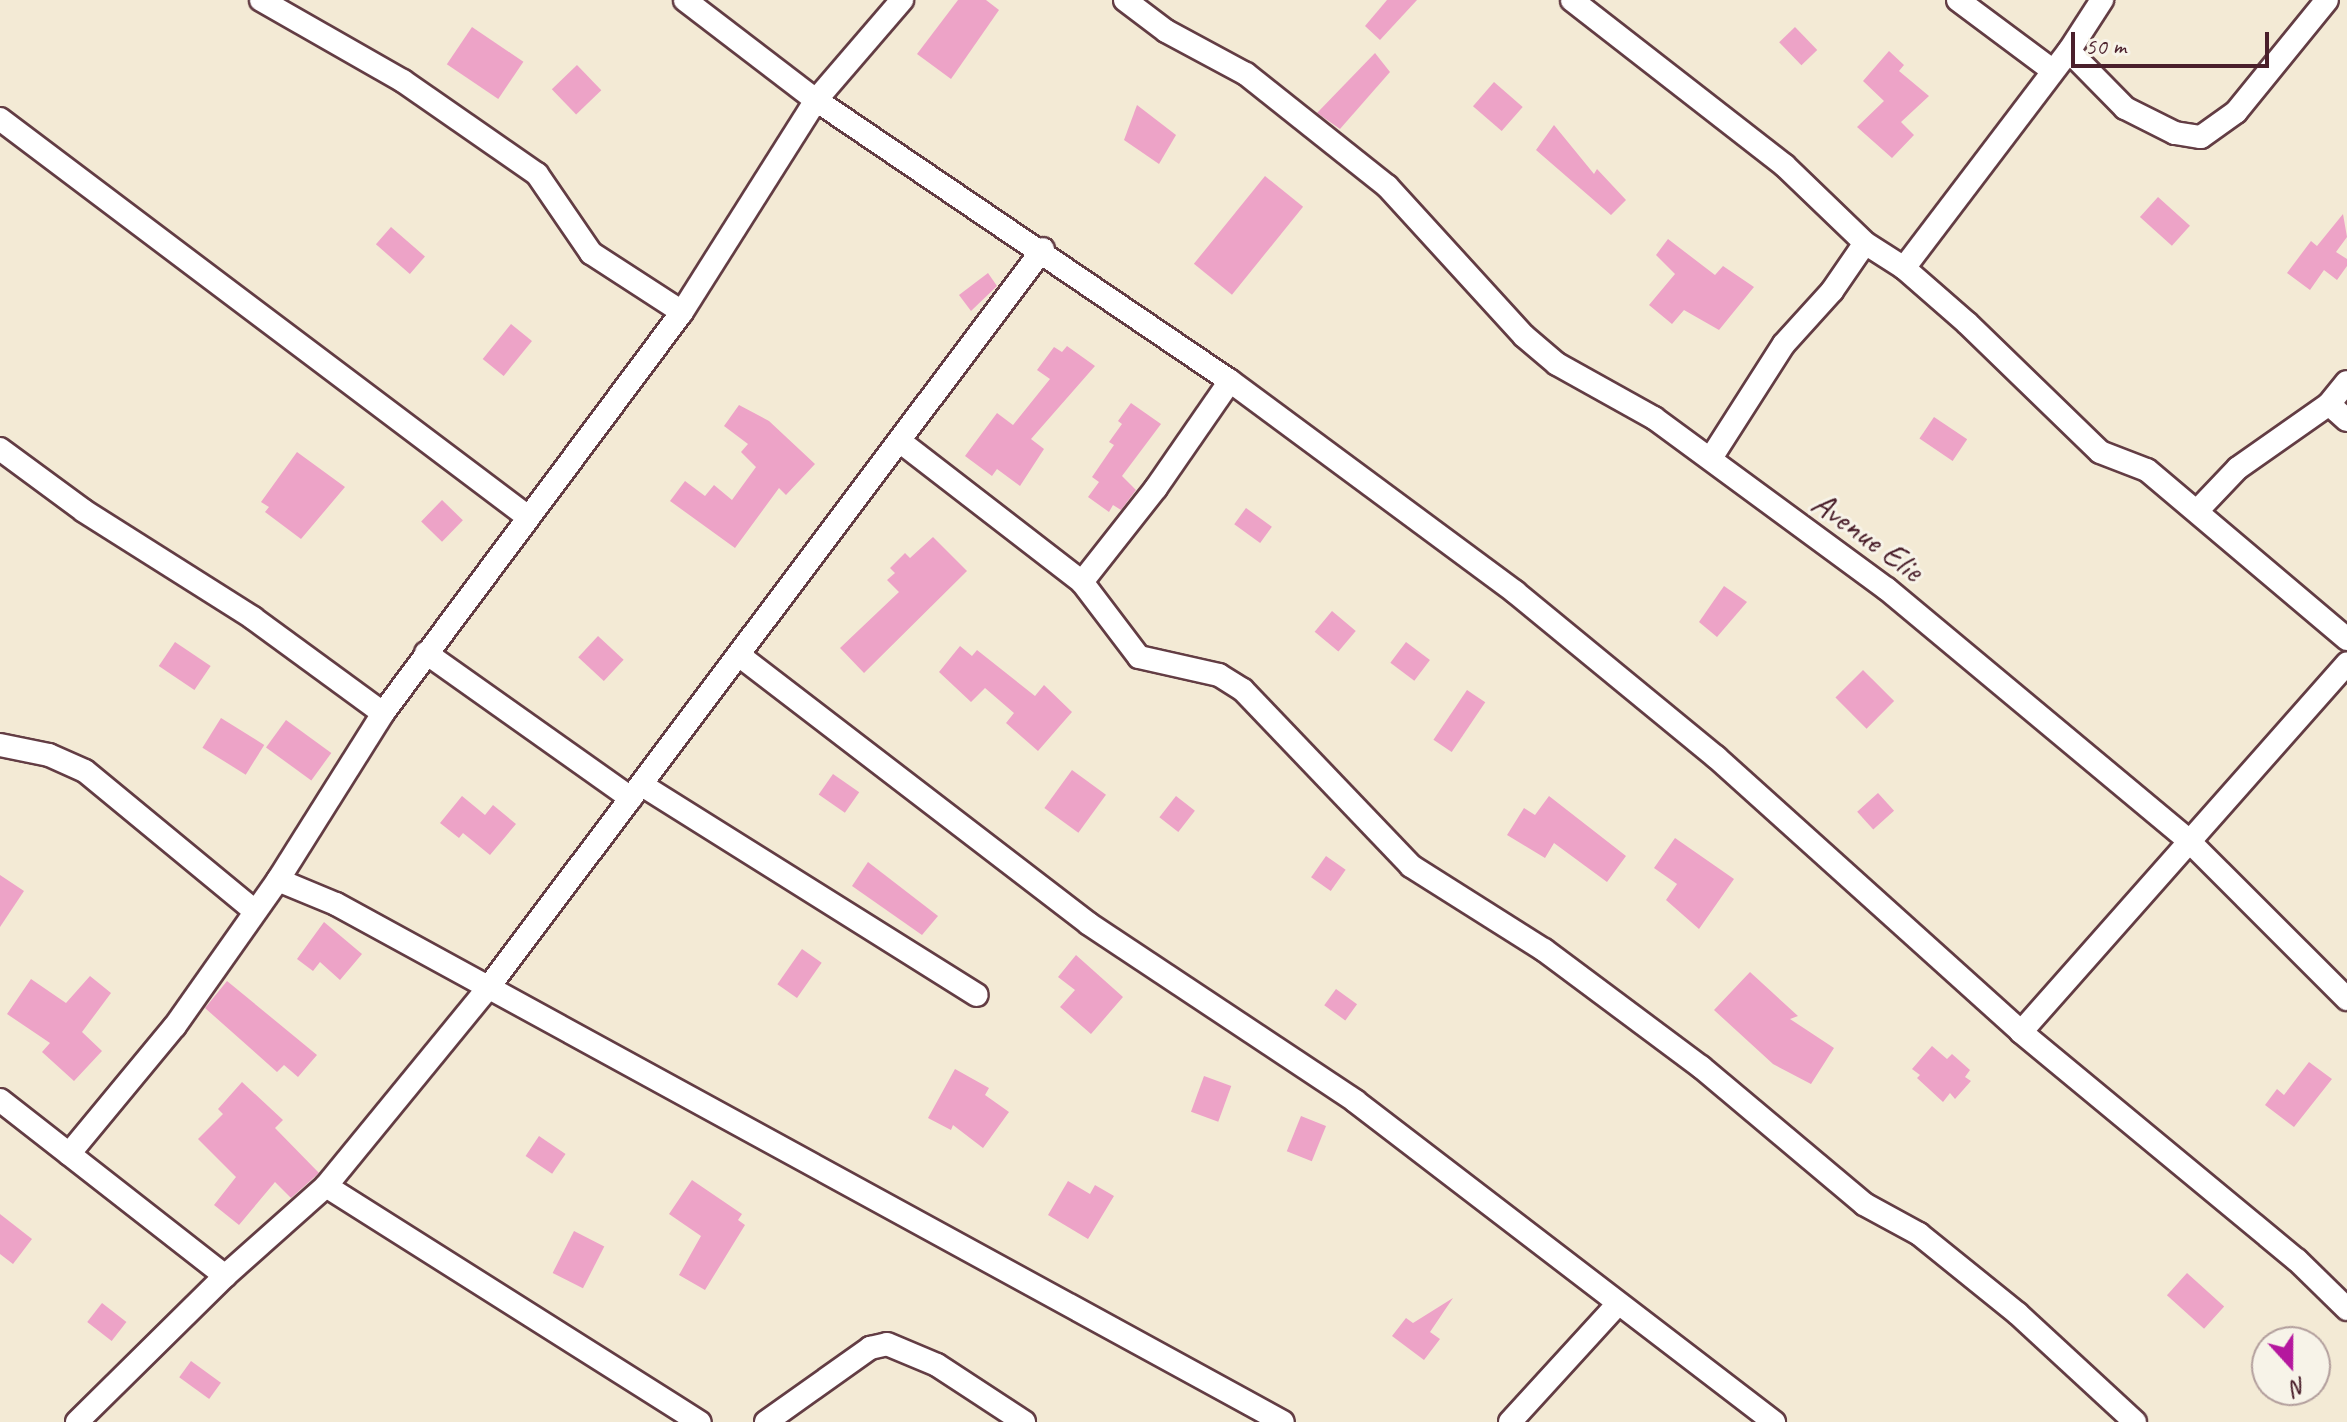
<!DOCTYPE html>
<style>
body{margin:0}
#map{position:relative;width:2347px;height:1422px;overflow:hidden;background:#f3ead5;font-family:Caveat,sans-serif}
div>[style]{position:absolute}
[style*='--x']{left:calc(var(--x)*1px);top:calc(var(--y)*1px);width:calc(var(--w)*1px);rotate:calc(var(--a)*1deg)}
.building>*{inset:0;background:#eda3c7;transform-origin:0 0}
.roads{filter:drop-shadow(2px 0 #633d44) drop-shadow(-2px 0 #633d44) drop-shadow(0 2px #633d44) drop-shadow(0 -2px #633d44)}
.minor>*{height:22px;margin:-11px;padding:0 11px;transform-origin:11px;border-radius:11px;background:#fff}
span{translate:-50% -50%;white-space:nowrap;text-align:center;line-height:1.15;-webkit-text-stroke:6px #f7f3e8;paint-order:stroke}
.street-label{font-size:34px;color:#4a1f2b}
.north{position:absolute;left:2251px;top:1326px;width:80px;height:80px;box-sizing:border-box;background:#f7f3e8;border:2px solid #b29e9c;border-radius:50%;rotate:159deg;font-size:22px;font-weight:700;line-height:32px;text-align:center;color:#4a1f2b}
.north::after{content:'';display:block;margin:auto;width:28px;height:36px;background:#b5179e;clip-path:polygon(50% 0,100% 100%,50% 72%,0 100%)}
.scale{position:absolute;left:2071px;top:32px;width:198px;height:36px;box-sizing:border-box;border:4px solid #4a1f2b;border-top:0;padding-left:10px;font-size:24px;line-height:28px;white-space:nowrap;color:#4a1f2b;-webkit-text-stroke:6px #f7f3e8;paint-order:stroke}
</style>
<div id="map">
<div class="building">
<div style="clip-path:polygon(958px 0,986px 0,999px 10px,951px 79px,917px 54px)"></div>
<div style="clip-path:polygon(1387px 0,1417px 0,1380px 40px,1365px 26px)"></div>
<div style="left:472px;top:27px;width:62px;height:45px;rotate:34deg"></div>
<div style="left:1795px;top:27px;width:32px;height:22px;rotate:46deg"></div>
<div style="clip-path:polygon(1889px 51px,1904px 65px,1899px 71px,1929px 96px,1901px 122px,1914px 135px,1892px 158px,1857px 127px,1884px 101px,1863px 81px)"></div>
<div style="clip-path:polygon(1375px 53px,1390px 72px,1340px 129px,1317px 113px)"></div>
<div style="left:577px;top:65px;width:35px;height:35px;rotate:46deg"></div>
<div style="left:1494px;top:82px;width:38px;height:32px;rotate:41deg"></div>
<div style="clip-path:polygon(1137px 105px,1176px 135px,1159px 164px,1124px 140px)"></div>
<div style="clip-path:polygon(1554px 125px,1594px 174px,1597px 169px,1626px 200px,1611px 215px,1536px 150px)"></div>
<div style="left:1265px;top:176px;width:49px;height:113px;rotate:39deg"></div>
<div style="left:2158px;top:197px;width:43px;height:27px;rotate:42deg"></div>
<div style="clip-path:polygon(2343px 214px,2347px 237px,2336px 252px,2347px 259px,2347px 266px,2337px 280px,2324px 270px,2310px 290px,2287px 273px,2311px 241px,2317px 246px)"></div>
<div style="left:391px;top:227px;width:45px;height:23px;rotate:41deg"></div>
<div style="clip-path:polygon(1668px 239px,1715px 275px,1723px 266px,1754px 287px,1719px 330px,1684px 310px,1672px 324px,1649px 305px,1675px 274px,1656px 255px)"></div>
<div style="clip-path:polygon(988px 273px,997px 286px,971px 311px,959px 295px)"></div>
<div style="left:511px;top:324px;width:27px;height:45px;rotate:39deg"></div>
<div style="clip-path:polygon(1067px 346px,1095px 366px,1031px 439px,1044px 449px,1020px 486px,997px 469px,992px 476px,965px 456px,997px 413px,1013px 425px,1050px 379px,1037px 370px,1054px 347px,1062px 352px)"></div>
<div style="clip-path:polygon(1131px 403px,1161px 424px,1122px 476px,1136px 490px,1121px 510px,1113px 505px,1109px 512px,1088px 497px,1099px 482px,1092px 477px,1114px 445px,1109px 442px,1122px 424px,1118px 421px)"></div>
<div style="clip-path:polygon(739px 405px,769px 421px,815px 464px,786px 495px,779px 488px,735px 548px,670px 501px,685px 481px,705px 496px,714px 485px,732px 500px,756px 467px,741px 452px,748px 444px,724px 426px)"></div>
<div style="left:1934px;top:417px;width:40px;height:26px;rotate:34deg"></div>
<div style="clip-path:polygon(297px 452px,345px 487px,301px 539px,265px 512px,269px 507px,261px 502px)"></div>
<div style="left:442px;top:500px;width:29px;height:30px;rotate:44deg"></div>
<div style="left:1246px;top:508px;width:32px;height:20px;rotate:36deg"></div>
<div style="clip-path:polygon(933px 537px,967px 571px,864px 673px,840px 648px,899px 592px,887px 580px,895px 573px,890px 568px,905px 553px,910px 558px)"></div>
<div style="clip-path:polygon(1724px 586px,1747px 602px,1717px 637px,1699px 622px)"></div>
<div style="left:1332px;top:611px;width:31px;height:27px;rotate:40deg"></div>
<div style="left:598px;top:636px;width:35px;height:29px;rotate:43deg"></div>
<div style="left:175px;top:642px;width:43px;height:29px;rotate:34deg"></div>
<div style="left:1406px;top:642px;width:30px;height:26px;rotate:37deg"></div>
<div style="clip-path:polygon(960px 646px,972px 656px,977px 650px,1035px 696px,1044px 685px,1072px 712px,1038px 751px,1006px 723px,1014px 713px,985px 688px,971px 702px,939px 672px)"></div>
<div style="left:1863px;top:670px;width:44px;height:39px;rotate:45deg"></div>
<div style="left:1467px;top:690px;width:22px;height:60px;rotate:34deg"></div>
<div style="left:221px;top:718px;width:51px;height:35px;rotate:32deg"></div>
<div style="left:286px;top:720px;width:56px;height:34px;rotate:36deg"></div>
<div style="left:1072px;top:770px;width:42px;height:47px;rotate:36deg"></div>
<div style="left:833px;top:774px;width:32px;height:25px;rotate:35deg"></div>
<div style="left:1878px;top:793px;width:24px;height:28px;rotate:48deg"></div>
<div style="clip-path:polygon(462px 796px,485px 815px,493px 805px,516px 824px,490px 855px,463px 833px,459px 838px,440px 823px)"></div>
<div style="left:1176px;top:796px;width:24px;height:27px;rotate:38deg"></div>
<div style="clip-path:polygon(1549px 796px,1626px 856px,1607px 882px,1554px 843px,1545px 858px,1507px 835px,1524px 808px,1535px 815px)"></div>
<div style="clip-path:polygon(1675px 838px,1734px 879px,1699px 929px,1666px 900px,1677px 884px,1654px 868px)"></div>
<div style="left:1326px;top:856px;width:24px;height:26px;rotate:35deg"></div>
<div style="clip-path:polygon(868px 862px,938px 916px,922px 935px,852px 886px)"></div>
<div style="clip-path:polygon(0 875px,24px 891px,0 927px)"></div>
<div style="clip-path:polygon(324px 922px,362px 954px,340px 980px,320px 962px,313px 971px,297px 959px)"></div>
<div style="left:802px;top:949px;width:24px;height:43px;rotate:35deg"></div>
<div style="clip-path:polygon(1076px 955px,1123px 997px,1091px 1034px,1060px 1007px,1075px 990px,1058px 977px)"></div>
<div style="clip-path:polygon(1750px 972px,1798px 1016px,1790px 1019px,1834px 1048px,1811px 1084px,1773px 1064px,1714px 1010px)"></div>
<div style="clip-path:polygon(90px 976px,111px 993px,82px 1032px,102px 1051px,74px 1081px,42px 1052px,50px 1043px,7px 1014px,31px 979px,66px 1003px)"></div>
<div style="clip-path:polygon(227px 981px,317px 1055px,298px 1077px,284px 1065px,277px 1072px,205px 1008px)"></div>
<div style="left:1336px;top:989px;width:26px;height:20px;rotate:36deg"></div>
<div style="clip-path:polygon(1932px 1046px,1947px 1059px,1952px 1054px,1970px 1070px,1965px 1077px,1971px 1081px,1955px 1099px,1950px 1093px,1943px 1102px,1917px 1078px,1920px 1075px,1912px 1069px)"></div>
<div style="clip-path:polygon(2309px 1062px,2332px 1079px,2294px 1127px,2265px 1105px,2277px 1089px,2284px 1095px)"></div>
<div style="clip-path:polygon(955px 1069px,989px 1088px,985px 1095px,1009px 1112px,983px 1148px,953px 1125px,951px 1130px,928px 1118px)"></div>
<div style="left:1204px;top:1076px;width:29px;height:38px;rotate:20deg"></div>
<div style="clip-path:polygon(242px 1082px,283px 1120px,275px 1128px,319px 1173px,291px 1198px,275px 1182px,239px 1225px,214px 1205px,236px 1177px,198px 1139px,223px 1114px,218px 1109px)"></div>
<div style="left:1301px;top:1116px;width:27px;height:38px;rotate:22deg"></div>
<div style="left:539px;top:1136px;width:32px;height:24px;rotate:34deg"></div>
<div style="clip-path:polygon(692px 1180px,742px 1214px,738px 1220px,745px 1225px,705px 1290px,679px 1275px,701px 1236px,669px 1214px)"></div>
<div style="clip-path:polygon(1068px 1181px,1090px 1194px,1095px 1185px,1114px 1196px,1088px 1239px,1048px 1215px)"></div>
<div style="clip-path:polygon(0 1214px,32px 1239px,13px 1264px,0 1254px)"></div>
<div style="left:574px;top:1231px;width:34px;height:47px;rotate:27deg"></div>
<div style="left:2187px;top:1273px;width:50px;height:30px;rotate:42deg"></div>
<div style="clip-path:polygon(1453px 1298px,1430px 1332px,1440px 1339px,1424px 1360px,1392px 1336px,1406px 1318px,1413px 1323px)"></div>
<div style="left:102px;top:1303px;width:31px;height:24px;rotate:38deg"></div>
<div style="left:191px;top:1361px;width:37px;height:20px;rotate:36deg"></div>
</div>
<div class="roads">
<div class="minor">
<div style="--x:261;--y:0;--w:163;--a:29.7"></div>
<div style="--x:403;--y:81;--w:163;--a:34.8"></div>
<div style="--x:537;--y:174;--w:96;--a:55.6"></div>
<div style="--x:591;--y:253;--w:108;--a:33"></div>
<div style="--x:685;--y:0;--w:165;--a:37.4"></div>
<div style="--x:816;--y:100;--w:500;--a:34.17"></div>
<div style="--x:1230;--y:381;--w:130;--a:124.7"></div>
<div style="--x:1156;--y:488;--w:120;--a:128.2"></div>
<div style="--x:1082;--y:582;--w:229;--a:-142.3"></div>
<div style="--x:1125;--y:0;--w:51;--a:37.1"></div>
<div style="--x:1166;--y:31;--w:91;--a:28.3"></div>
<div style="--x:1246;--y:74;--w:180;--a:38.5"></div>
<div style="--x:1387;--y:186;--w:203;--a:47.6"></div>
<div style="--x:1524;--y:336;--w:43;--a:40.3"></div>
<div style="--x:1557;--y:364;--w:111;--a:29.1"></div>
<div style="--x:1654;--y:418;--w:289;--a:36.3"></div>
<div style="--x:1887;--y:589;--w:392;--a:39.8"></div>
<div style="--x:2188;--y:840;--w:225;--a:45"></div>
<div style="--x:1572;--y:0;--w:269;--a:37.9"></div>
<div style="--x:1784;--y:165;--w:112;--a:43.9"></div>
<div style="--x:1865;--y:243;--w:46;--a:32.7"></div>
<div style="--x:1904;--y:268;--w:84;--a:41.1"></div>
<div style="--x:1967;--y:323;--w:185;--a:44.1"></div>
<div style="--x:2100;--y:452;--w:50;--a:21"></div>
<div style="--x:2147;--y:470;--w:262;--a:40.2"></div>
<div style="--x:1958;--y:0;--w:117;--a:36.7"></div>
<div style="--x:2069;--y:51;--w:80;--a:45.5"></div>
<div style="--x:2125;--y:108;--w:56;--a:26.6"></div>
<div style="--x:2175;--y:133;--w:26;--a:9"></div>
<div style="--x:2201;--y:137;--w:43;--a:-35.5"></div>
<div style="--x:2236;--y:112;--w:144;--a:-50.9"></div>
<div style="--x:0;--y:119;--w:661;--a:37.01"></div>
<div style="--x:1904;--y:268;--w:273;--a:-52.8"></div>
<div style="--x:2069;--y:51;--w:61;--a:-57.1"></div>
<div style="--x:1230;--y:381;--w:355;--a:36.5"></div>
<div style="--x:1515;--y:592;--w:260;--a:39.4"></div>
<div style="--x:1716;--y:757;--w:411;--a:42"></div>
<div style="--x:2021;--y:1032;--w:358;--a:39.6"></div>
<div style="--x:2297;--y:1260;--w:70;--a:44.4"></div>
<div style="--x:2329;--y:404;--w:24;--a:42"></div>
<div style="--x:0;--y:449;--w:104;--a:36.4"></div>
<div style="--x:84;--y:511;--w:200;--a:32.3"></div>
<div style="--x:253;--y:618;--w:161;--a:36.2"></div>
<div style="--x:1711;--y:458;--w:135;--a:-57.4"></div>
<div style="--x:1784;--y:344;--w:72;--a:-47.8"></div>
<div style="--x:1832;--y:291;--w:58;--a:-55.5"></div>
<div style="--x:2197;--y:511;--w:59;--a:-46.4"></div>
<div style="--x:2238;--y:468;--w:111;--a:-35.1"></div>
<div style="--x:2329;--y:404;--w:28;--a:-51"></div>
<div style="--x:1082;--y:582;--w:94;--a:52.8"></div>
<div style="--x:1139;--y:657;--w:82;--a:12.7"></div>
<div style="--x:1219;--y:675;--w:28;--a:32"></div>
<div style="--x:1243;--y:690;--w:243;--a:46.3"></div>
<div style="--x:1411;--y:866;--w:157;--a:32.3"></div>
<div style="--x:1544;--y:950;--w:196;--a:36.7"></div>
<div style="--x:1701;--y:1067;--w:213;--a:40"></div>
<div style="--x:1864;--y:1204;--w:63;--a:28.6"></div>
<div style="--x:1919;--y:1234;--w:127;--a:38.9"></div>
<div style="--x:2018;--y:1314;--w:159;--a:42.7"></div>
<div style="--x:426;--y:653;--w:251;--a:35.3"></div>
<div style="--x:740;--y:656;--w:440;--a:37.5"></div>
<div style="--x:1089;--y:924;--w:320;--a:33.6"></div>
<div style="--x:1355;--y:1101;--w:528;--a:37.46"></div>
<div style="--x:0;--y:745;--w:50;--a:11.5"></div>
<div style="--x:49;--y:755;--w:39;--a:24"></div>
<div style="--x:85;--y:771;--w:220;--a:39.5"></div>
<div style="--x:642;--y:785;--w:395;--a:32.1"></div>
<div style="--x:278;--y:880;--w:63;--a:22.5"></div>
<div style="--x:336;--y:904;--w:1079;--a:28.68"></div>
<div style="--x:2021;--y:1032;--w:492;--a:-48.5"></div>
<div style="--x:0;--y:1100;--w:286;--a:38"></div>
<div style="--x:69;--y:1154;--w:166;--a:-50.4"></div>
<div style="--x:175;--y:1026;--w:179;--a:-54.8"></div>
<div style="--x:278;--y:880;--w:197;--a:-57.8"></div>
<div style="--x:383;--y:713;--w:500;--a:-53.29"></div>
<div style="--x:682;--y:312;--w:251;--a:-57.7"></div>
<div style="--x:816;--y:100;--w:132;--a:-49.3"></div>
<div style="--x:326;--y:1186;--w:442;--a:32.3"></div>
<div style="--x:77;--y:1422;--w:208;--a:-44.6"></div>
<div style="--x:225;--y:1276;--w:135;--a:-41.7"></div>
<div style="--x:326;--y:1186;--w:256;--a:-50.7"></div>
<div style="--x:488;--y:988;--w:924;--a:-53.09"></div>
<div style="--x:766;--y:1422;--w:128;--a:-35.4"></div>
<div style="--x:870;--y:1348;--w:17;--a:-13"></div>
<div style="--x:887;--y:1344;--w:54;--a:22.8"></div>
<div style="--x:937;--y:1365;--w:104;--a:33.2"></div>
<div style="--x:1510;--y:1422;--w:159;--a:-47.6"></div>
</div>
</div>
<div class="street-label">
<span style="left:1868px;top:536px;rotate:36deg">Avenue Elie</span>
</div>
<div class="north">N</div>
<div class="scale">50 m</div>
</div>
